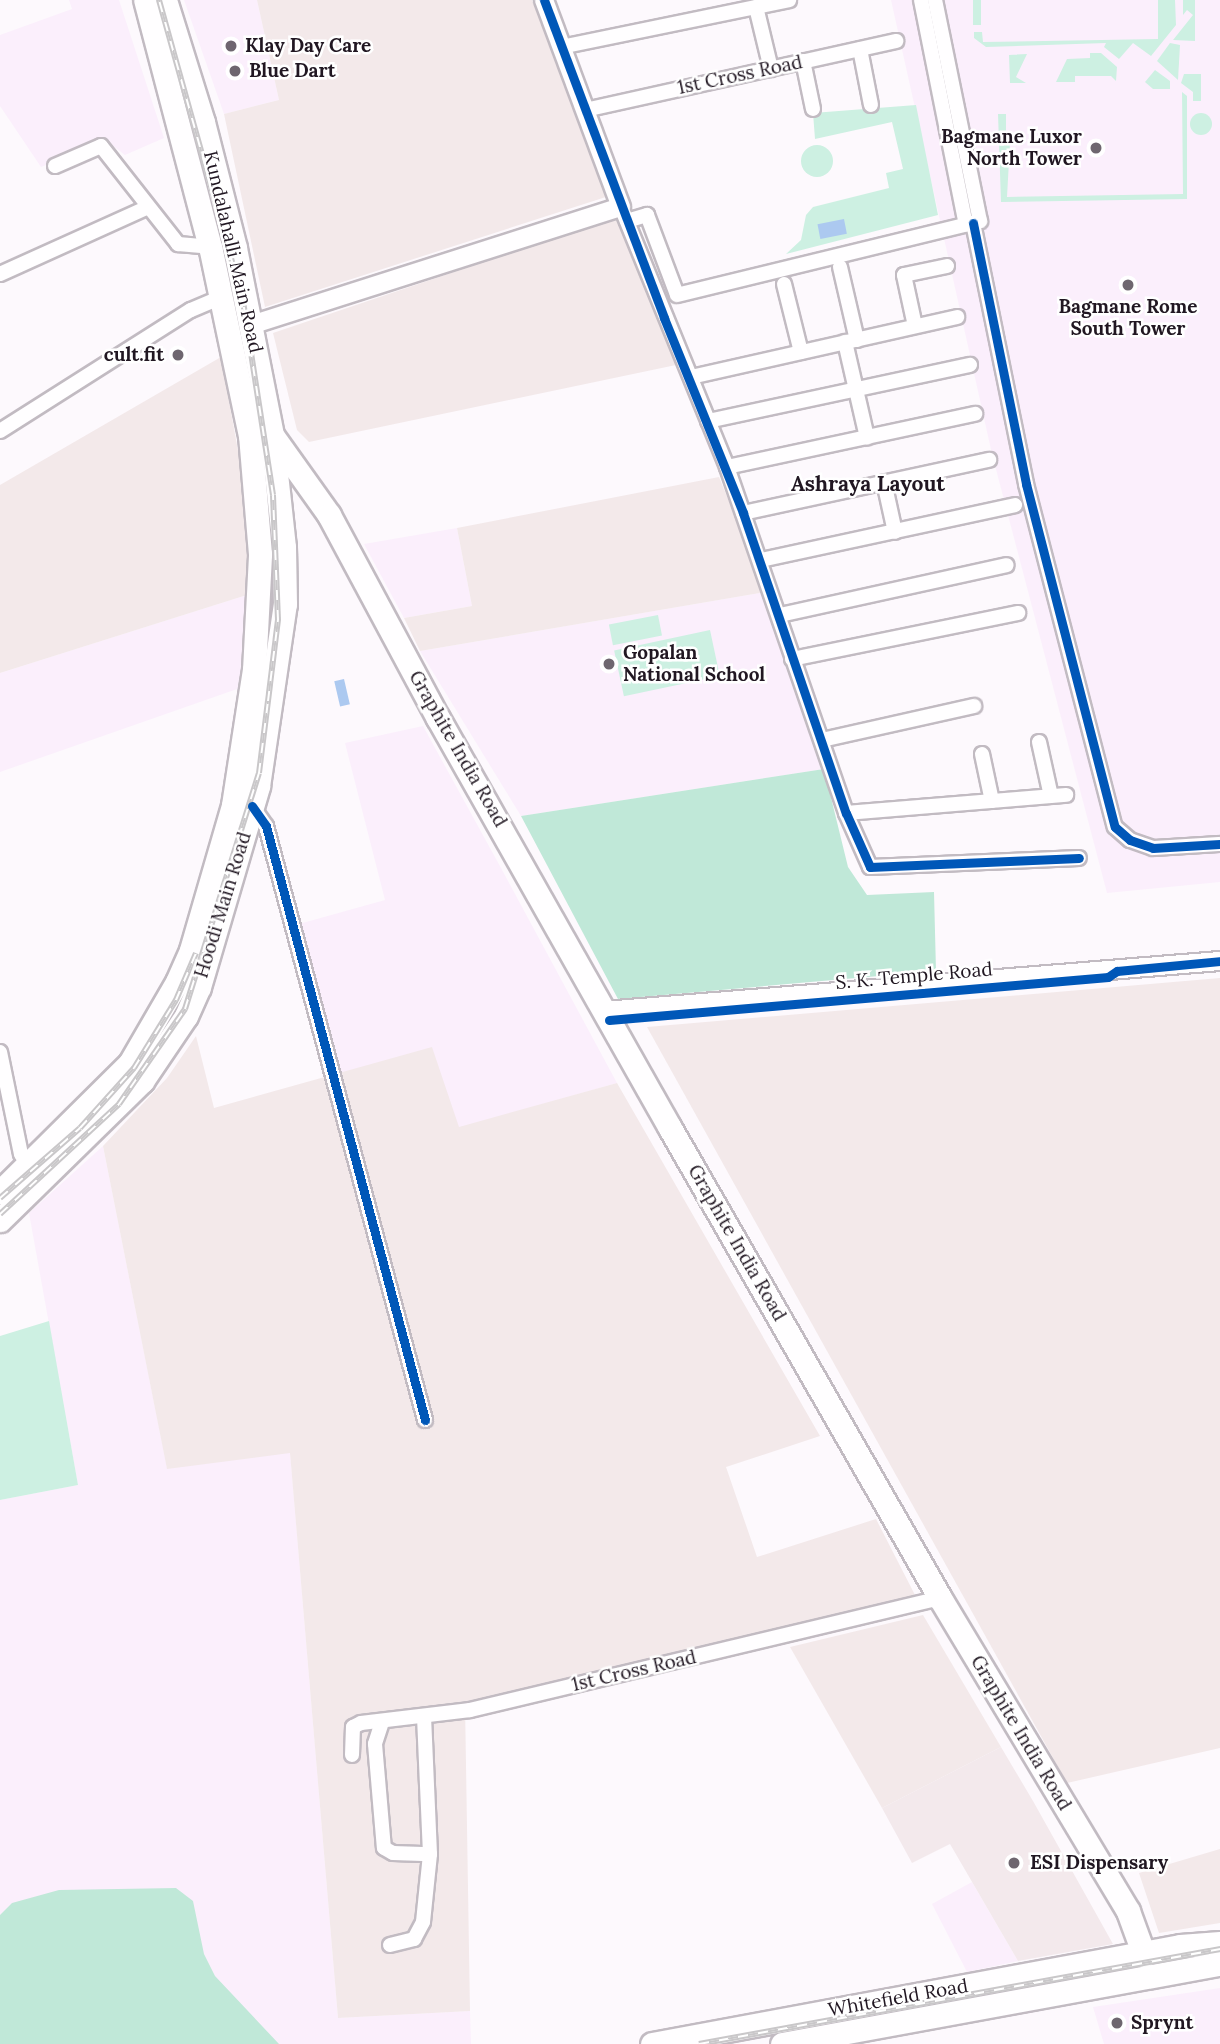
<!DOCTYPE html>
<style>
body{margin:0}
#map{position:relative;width:1220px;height:2044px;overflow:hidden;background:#fdf9fd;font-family:Lora,serif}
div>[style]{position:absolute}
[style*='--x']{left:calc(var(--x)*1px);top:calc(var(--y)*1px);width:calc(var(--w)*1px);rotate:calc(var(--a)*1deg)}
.built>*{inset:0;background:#fbeffc}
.industrial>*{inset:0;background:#f3e9ea}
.medical>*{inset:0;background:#f3e9ec}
.green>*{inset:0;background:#cdf0e2;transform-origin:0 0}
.round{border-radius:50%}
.forest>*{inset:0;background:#c0e8d8}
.water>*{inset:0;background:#acc9f0;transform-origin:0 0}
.roads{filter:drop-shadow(2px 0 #c2bbc2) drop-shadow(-2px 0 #c2bbc2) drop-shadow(0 2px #c2bbc2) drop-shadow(0 -2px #c2bbc2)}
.minor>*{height:14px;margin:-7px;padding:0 7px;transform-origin:7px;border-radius:7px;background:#fffeff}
.tertiary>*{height:18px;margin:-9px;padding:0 9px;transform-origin:9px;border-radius:9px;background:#fffeff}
.primary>*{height:23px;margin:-11.5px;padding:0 11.5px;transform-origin:11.5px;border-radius:11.5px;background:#fffeff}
.rail>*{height:6px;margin-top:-3px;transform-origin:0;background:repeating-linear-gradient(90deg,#fff 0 10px,#c9c7c9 0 20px);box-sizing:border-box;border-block:2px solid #c9c7c9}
.cycleway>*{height:9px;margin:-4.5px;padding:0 4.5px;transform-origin:4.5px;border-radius:4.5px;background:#0057b8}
.dots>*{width:19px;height:19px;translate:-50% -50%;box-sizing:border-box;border:4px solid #fff;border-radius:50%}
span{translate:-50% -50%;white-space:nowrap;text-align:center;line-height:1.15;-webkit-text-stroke:5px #fff;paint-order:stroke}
.poi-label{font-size:19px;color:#211722;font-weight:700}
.left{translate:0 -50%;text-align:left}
.right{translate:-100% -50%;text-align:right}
.street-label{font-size:19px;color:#211722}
.neighbourhood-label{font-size:21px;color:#211722;font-weight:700}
</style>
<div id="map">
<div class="built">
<div style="clip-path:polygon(69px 0,119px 0,164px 138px,125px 155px,107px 141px,41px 167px,0 106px,0 35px,72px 9px)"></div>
<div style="clip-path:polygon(184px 0,257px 0,279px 100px,224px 114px)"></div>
<div style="clip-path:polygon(891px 0,1220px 0,1220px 882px,1107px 893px,992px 454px)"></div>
<div style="clip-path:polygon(457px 528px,472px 606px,404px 618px,364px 544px)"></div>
<div style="clip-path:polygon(766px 592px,824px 769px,521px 816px,420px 651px)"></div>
<div style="clip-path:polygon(250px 594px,240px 688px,0 772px,0 673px)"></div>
<div style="clip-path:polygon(423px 726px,501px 868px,617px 1083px,459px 1128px,337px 1074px,299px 924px,385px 900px,345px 743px)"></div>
<div style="clip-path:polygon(103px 1146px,167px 1468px,290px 1452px,338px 2018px,470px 2011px,471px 2044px,0 2044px,0 1500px,78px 1485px,29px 1213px)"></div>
<div style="clip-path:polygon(972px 1882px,1018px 1961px,967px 1972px,932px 1904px)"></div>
<div style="clip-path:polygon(1220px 1988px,1220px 2044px,1104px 2044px,1093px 2007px)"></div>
</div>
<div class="industrial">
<div style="clip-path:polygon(257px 0,532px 0,609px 196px,265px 307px,224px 114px,279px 100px)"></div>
<div style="clip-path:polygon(617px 217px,676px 365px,309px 442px,297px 430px,273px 333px)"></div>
<div style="clip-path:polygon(221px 357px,249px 511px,250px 594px,0 673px,0 485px)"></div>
<div style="clip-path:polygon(719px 477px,766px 592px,420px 651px,404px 618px,472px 606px,457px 528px)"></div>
<div style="clip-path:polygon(1220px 978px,1220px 1748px,1067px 1783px,647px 1027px)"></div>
<div style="clip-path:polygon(196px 1036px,214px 1108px,432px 1047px,459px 1127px,617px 1083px,820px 1436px,726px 1467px,757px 1557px,876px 1519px,915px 1595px,465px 1703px,470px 2011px,338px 2018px,290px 1453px,167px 1469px,103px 1146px,167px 1078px)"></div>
<div style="clip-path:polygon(923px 1615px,1001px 1747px,882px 1808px,790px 1647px)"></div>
<div style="clip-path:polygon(1220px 1849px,1220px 1923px,1159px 1933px,1139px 1873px)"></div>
</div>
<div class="medical">
<div style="clip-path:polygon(1001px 1747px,1033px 1801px,1113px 1944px,1018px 1961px,950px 1844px,912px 1863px,882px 1808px)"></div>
</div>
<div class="green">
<div style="left:973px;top:0;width:8px;height:25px"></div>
<div style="clip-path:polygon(1158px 0,1175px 0,1176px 25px,1151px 56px,1133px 43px,1119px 59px,1104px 47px,1106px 43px,986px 47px,974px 38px,974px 32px,982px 32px,983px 42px,1158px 39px)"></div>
<div style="clip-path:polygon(1183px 0,1195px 0,1195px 41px,1173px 40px,1193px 15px,1187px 10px,1183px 15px)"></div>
<div style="clip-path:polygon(1170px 43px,1180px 45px,1178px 80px,1157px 61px)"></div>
<div style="clip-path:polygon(1090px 53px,1101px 53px,1117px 67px,1116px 81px,1111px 76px,1075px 76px,1075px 82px,1056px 82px,1067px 59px,1090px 58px)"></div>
<div style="clip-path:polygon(1027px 54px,1016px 77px,1026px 83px,1010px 83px,1009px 55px)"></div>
<div style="clip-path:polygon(1155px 70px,1170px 81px,1170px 89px,1153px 89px,1145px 82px)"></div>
<div style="clip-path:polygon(1184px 74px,1201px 74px,1201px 101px,1193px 101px,1193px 92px,1181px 83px)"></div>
<div style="clip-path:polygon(1182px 92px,1187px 96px,1187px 199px,1001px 202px,998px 114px,1006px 114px,1006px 143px,1010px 143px,1007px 197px,1183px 194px)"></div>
<div style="clip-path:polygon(916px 105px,938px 215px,786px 254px,801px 240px,806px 215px,813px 207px,889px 188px,886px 173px,903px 169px,892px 122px,815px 139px,813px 113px)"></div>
<div class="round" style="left:1190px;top:113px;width:22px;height:22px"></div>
<div class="round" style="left:801px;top:145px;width:32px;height:32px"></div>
<div style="left:658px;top:615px;width:21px;height:50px;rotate:79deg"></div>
<div style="left:710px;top:630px;width:47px;height:98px;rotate:78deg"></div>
<div style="clip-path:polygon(49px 1321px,78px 1485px,0 1500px,0 1336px)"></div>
</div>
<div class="forest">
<div style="clip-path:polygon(824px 769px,848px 867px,867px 895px,934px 892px,936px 971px,618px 999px,521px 816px)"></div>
<div style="clip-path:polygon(176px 1888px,193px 1901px,204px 1954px,215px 1976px,279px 2044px,0 2044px,0 1915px,12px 1903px,59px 1890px)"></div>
</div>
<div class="water">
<div style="left:844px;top:219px;width:15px;height:27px;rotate:79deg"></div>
<div style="left:344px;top:679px;width:26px;height:10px;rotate:77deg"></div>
</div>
<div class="roads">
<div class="minor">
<div style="--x:921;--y:0;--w:229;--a:78.7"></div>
<div style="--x:756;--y:7;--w:64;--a:76.4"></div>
<div style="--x:561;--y:47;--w:233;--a:-11.6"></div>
<div style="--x:860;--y:49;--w:57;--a:78.9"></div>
<div style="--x:803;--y:61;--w:49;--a:78.2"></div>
<div style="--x:585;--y:110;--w:319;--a:-12.5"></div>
<div style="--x:55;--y:166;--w:50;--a:-23.5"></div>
<div style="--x:101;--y:146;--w:125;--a:51.8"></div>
<div style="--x:178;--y:244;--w:32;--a:5"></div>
<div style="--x:621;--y:207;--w:281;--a:67.8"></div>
<div style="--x:727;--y:467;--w:366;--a:71"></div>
<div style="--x:846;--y:813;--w:59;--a:66"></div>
<div style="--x:870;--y:867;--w:209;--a:-2.5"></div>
<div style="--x:627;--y:221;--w:21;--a:-17"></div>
<div style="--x:647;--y:215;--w:85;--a:69.4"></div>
<div style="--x:677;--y:295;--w:312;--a:-13.7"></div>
<div style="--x:980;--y:221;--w:226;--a:-101.5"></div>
<div style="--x:973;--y:223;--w:266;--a:78.5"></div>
<div style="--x:1026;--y:484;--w:354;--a:75.5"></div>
<div style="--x:1115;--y:827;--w:20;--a:41"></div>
<div style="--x:1130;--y:840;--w:24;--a:19"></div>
<div style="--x:1153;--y:848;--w:67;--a:-3.4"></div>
<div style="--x:840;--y:267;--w:75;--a:76.9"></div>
<div style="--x:0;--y:274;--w:160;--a:-24.3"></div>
<div style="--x:784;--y:284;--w:70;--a:76"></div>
<div style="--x:915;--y:326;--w:52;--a:-102.2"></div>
<div style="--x:904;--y:275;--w:44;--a:-11.8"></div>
<div style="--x:845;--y:342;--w:98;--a:77"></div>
<div style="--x:691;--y:377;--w:273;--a:-12.7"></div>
<div style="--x:708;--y:421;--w:268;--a:-12.1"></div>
<div style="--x:0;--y:431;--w:226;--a:-32.4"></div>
<div style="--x:191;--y:310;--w:34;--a:-23"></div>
<div style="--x:727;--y:467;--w:254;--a:-12.1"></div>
<div style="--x:884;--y:482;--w:51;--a:77.6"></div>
<div style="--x:743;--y:513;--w:252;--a:-12.2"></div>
<div style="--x:761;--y:560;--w:260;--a:-12.2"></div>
<div style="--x:780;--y:615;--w:232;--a:-12.4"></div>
<div style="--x:792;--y:659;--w:231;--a:-11.5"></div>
<div style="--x:822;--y:740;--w:156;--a:-12.6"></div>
<div style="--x:1039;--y:742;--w:55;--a:77.5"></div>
<div style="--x:982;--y:754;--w:48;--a:78"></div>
<div style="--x:252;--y:806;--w:24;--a:55"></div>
<div style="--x:266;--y:826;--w:615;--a:75.01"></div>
<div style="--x:846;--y:813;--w:221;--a:-4.7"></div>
<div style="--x:0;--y:1052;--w:104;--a:78.4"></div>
<div style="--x:21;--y:1154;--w:13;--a:58"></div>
<div style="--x:382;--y:1722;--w:23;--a:108"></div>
<div style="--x:375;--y:1744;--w:104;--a:85.1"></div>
<div style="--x:384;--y:1848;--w:10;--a:29"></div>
<div style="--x:393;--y:1853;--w:37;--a:2"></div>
<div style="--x:352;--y:1755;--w:28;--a:-88"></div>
<div style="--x:353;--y:1727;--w:9;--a:-27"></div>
<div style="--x:361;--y:1723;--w:110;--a:-6.8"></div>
<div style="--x:470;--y:1710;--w:483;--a:-13.4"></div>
<div style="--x:390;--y:1945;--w:25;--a:-14"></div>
<div style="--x:414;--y:1939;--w:19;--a:-62"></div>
<div style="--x:423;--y:1922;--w:68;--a:-84.1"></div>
<div style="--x:430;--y:1854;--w:138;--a:-92.5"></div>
</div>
<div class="tertiary">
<div style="--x:251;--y:325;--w:388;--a:-17.7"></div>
<div style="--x:621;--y:207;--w:221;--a:-110.4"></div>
<div style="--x:604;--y:1011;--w:618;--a:-4.64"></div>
</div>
<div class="primary">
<div style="--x:165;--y:0;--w:128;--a:72.7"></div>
<div style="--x:203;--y:122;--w:130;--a:75.7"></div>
<div style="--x:235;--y:248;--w:191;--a:78.8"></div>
<div style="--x:272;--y:435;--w:98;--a:54.5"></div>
<div style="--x:329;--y:515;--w:230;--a:61.8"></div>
<div style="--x:438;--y:718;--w:471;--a:60.5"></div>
<div style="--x:670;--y:1128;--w:542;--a:60.12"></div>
<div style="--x:940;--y:1598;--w:365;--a:59"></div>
<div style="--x:1128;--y:1911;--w:47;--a:70"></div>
<div style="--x:0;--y:1192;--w:183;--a:-44.8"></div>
<div style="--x:130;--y:1063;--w:94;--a:-59.9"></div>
<div style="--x:177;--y:982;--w:35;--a:-66"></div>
<div style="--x:191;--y:950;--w:151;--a:-73.8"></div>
<div style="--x:233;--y:805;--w:137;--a:-81.2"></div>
<div style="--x:254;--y:670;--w:116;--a:-87"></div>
<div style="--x:260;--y:554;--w:118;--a:-94.8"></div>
<div style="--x:250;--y:436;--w:193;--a:-101.9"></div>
<div style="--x:210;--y:247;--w:255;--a:-104.7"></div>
<div style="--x:0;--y:1220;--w:199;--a:-44.4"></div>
<div style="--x:142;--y:1081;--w:78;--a:-55.9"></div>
<div style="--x:186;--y:1016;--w:32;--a:-66"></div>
<div style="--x:199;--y:987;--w:209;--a:-73.6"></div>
<div style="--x:258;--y:786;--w:184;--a:-81.6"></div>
<div style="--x:285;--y:604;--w:57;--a:-91"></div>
<div style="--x:284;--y:547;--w:103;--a:-96.2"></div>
<div style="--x:652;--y:2044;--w:537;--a:-10.51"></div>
<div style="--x:1180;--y:1946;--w:40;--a:-4.3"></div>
<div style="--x:782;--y:2044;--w:445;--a:-10.4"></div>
</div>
</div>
<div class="rail">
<div style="--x:0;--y:1198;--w:106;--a:-41.2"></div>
<div style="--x:80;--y:1128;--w:81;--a:-48"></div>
<div style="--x:134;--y:1068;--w:80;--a:-58.3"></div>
<div style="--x:176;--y:1000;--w:51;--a:-66.9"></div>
<div style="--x:0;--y:1214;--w:162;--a:-42.7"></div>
<div style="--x:119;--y:1104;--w:116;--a:-55.2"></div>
<div style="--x:185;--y:1009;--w:247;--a:-72.6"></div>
<div style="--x:259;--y:773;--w:73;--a:-82.9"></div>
<div style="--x:268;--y:701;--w:82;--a:-83"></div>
<div style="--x:278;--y:620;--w:125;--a:-92.3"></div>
<div style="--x:273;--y:495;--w:196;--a:-98.8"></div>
<div style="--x:243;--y:301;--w:313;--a:-105.6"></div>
<div style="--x:699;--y:2044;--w:530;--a:-10.33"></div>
</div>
<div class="cycleway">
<div style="--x:544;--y:0;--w:340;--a:69.3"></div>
<div style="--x:664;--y:318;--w:210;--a:67.9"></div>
<div style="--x:743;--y:513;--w:317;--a:71.1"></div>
<div style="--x:846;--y:813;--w:59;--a:66"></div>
<div style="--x:870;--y:867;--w:209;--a:-2.5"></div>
<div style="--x:973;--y:223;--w:266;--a:78.5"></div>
<div style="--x:1026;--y:484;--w:354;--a:75.5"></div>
<div style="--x:1115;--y:827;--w:20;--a:41"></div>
<div style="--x:1130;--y:840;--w:24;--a:19"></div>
<div style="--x:1153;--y:848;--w:67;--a:-3.4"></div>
<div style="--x:252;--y:806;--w:24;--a:55"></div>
<div style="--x:266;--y:826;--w:615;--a:75.01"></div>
<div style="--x:609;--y:1020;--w:501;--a:-4.93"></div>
<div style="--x:1108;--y:977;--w:11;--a:-34"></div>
<div style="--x:1117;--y:971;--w:103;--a:-5.5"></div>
</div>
<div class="dots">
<div style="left:231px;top:46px;background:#6e666f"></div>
<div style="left:235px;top:71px;background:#6e666f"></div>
<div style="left:1096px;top:148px;background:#6e666f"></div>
<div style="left:1128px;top:285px;background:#6e666f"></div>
<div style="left:178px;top:355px;background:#6e666f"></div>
<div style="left:609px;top:664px;background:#6e666f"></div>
<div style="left:1014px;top:1863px;background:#6e666f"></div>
<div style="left:1117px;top:2023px;background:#6e666f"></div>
</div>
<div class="poi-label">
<span class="left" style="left:245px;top:46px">Klay Day Care</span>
<span class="left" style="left:249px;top:71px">Blue Dart</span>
<span class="right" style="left:1082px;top:148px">Bagmane Luxor<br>North Tower</span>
<span style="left:1128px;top:318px">Bagmane Rome<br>South Tower</span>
<span class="right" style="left:164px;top:355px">cult.fit</span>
<span class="left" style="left:623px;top:664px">Gopalan<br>National School</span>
<span class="left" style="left:1030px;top:1863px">ESI Dispensary</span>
<span class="left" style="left:1131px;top:2023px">Sprynt</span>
</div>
<div class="street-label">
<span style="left:740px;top:75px;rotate:-12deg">1st Cross Road</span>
<span style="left:233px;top:252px;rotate:77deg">Kundalahalli Main Road</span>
<span style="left:458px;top:749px;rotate:60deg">Graphite India Road</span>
<span style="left:223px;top:905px;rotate:-73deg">Hoodi Main Road</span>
<span style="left:914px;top:976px;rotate:-5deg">S. K. Temple Road</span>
<span style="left:737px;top:1243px;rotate:60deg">Graphite India Road</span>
<span style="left:634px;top:1671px;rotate:-13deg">1st Cross Road</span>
<span style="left:1021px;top:1733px;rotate:59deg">Graphite India Road</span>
<span style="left:898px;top:1998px;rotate:-10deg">Whitefield Road</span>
</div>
<div class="neighbourhood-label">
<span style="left:868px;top:484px">Ashraya Layout</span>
</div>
</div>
